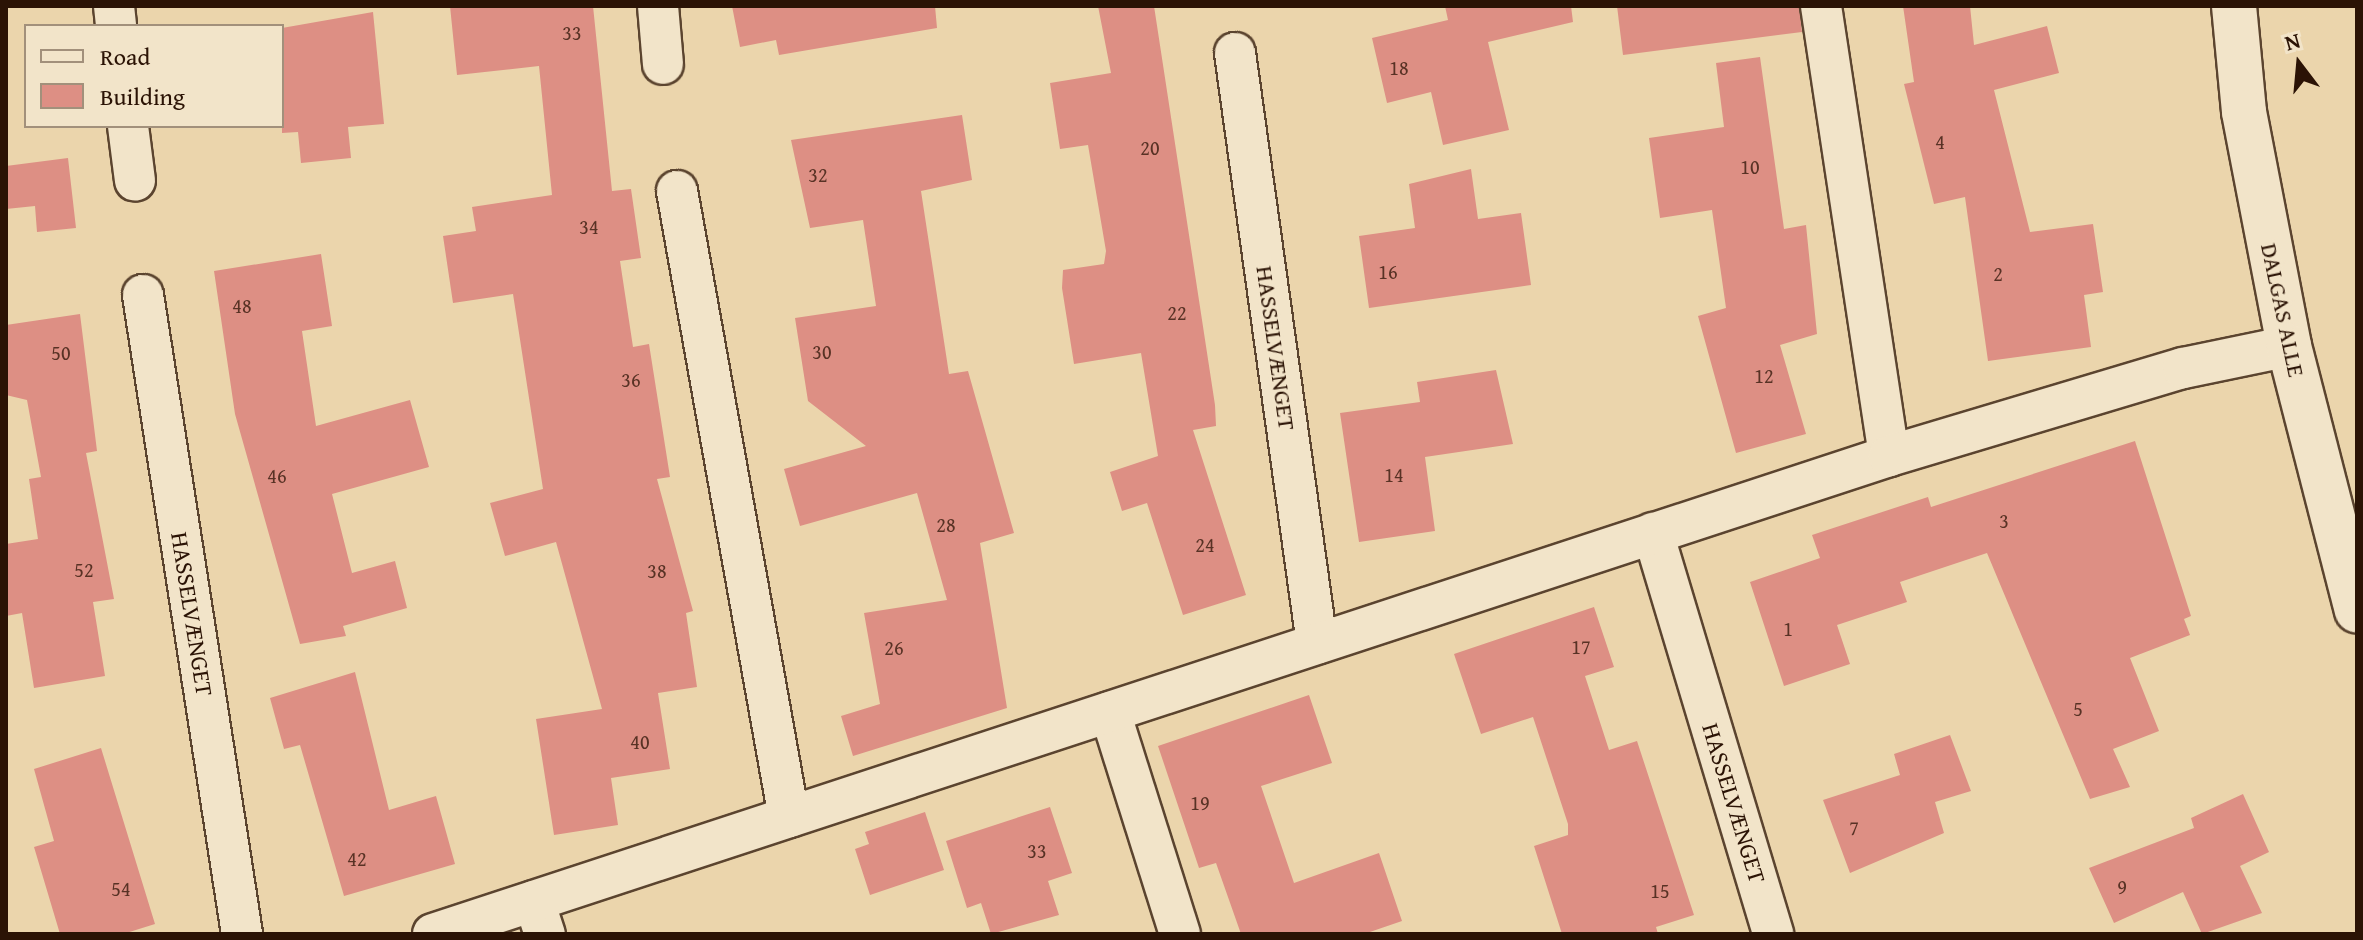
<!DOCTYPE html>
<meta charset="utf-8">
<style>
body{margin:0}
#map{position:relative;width:2363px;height:940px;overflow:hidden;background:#ebd5ac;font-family:"Gentium Book Plus",serif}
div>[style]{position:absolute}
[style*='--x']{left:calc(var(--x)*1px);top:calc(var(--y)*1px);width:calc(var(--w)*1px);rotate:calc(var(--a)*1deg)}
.building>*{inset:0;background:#dd8f84}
.roads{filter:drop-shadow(2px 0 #5b442f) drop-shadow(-2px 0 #5b442f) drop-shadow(0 2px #5b442f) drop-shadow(0 -2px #5b442f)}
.street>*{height:40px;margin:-20px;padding:0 20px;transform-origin:20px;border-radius:20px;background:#f2e4c9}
.secondary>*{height:44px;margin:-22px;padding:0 22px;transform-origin:22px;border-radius:22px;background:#f2e4c9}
span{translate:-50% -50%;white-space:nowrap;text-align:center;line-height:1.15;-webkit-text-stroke:6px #f2e4c9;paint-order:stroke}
.number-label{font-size:20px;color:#583225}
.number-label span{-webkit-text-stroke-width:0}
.street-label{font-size:24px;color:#2b1305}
.frame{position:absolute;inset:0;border:8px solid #2b1305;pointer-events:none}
.legend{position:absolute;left:24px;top:24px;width:260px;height:104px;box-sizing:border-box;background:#f2e4c9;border:2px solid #a2907b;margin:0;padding:10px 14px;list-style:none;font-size:24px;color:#2b1305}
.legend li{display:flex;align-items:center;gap:16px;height:40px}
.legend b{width:40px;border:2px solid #a2907b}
.north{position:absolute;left:2259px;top:24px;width:80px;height:80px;-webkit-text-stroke:6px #f2e4c9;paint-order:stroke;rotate:344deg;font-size:22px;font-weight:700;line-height:32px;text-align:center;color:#2b1305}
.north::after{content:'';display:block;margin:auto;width:28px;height:36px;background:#2b1305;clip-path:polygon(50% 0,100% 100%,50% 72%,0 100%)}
</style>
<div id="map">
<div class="building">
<div style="clip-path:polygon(450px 6px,593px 6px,612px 191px,631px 189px,641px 258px,620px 261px,633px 347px,649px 344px,670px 477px,657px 479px,693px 611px,686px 613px,697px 687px,658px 693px,670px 769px,611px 778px,618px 825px,554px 835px,536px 719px,602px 709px,556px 542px,505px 556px,490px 503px,543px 489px,513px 294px,453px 303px,443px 236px,476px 231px,472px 207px,552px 195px,539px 66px,457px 75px)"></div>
<div style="clip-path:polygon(732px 6px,935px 6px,937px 28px,779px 55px,776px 40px,740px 47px)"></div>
<div style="clip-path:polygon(1098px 6px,1154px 6px,1215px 405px,1216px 426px,1193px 430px,1246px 595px,1183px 615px,1147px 503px,1122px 511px,1110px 472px,1158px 456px,1141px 353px,1074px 364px,1062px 288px,1063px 270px,1104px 264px,1106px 251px,1088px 145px,1060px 149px,1050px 83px,1111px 73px)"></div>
<div style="clip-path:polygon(1445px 6px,1571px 6px,1573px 22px,1488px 42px,1509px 130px,1443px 145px,1431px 92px,1387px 103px,1372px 38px,1448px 20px)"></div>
<div style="clip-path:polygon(1617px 6px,1799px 6px,1802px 32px,1623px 55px)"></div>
<div style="clip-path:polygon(1903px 6px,1970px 6px,1974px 45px,2047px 26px,2059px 73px,1994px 90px,2030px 232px,2093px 224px,2103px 292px,2084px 295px,2091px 347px,1988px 361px,1965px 197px,1934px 204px,1904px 84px,1914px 82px)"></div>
<div style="clip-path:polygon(373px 12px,384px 124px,348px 127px,351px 158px,301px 163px,298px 132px,282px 133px,282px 28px)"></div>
<div style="clip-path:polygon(1760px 57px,1784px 229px,1806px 225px,1817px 334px,1780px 345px,1806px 434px,1736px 453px,1698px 316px,1726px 308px,1712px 210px,1660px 218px,1649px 138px,1724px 127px,1716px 63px)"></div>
<div style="clip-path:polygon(962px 115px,972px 180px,921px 191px,949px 374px,968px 371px,1014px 533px,980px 543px,1007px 708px,853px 756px,841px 716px,880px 704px,864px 613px,947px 600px,917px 493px,800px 526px,784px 469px,866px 446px,808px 401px,795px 318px,876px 306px,863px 220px,810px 228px,791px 140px)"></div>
<div style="clip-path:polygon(68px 158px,76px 228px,37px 232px,35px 206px,6px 209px,6px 166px)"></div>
<div style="clip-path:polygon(1471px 169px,1478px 219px,1521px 213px,1531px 285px,1369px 308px,1359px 236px,1415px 228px,1409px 184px)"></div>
<div style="clip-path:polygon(321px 254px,332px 326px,302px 331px,316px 426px,410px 400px,429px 467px,332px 494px,352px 573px,395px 561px,407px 608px,343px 626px,346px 636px,300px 644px,235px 414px,214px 271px)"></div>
<div style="clip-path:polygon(80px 314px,97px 451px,86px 453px,114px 599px,93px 602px,105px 676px,34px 688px,22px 613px,6px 616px,6px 544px,38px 539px,29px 479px,41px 477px,27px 400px,6px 395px,6px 325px)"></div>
<div style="clip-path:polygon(1496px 370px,1513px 444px,1425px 457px,1435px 531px,1359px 542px,1340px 413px,1420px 402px,1417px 382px)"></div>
<div style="clip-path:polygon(2135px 441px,2191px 616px,2184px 619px,2190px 635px,2130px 658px,2159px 731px,2113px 749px,2130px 787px,2090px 799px,1987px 553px,1900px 582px,1907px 602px,1837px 625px,1850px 664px,1784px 686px,1750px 582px,1820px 558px,1812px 535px,1928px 497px,1931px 507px)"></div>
<div style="clip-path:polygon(1594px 607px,1614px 667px,1585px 676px,1609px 750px,1637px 741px,1694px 915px,1656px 927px,1658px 934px,1562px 934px,1534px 846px,1568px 835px,1568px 824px,1533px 717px,1481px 734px,1454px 654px)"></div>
<div style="clip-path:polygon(355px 672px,389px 810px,436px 796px,455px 864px,344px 896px,300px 745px,284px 749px,270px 698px)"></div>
<div style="clip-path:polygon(1309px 695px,1332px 763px,1261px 786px,1294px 883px,1379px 853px,1402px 921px,1364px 934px,1241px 934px,1216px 863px,1199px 868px,1158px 746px)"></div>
<div style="clip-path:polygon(1950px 735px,1971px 791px,1935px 802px,1944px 833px,1850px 873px,1823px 800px,1900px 775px,1894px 754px)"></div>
<div style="clip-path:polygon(101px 748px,155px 924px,123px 934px,60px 934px,34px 847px,54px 841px,34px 769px)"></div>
<div style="clip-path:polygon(2243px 794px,2269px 852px,2240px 866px,2262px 913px,2202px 934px,2183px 892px,2114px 923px,2089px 868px,2194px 828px,2191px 818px)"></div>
<div style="clip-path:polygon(1050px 807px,1072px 873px,1048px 881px,1059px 915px,991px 934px,981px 903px,967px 908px,946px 841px)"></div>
<div style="clip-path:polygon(925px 812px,944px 870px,870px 895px,855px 849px,869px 844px,865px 832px)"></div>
</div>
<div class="roads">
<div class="street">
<div style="--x:114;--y:6;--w:20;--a:84"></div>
<div style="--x:658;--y:6;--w:58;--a:85.1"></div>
<div style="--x:1821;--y:6;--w:455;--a:81.4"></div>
<div style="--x:1235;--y:53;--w:596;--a:82.09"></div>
<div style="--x:128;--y:126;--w:55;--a:82.7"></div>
<div style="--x:677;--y:191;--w:636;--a:79.86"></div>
<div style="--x:143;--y:295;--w:647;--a:81.19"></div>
<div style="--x:1653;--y:533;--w:419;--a:73.3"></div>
<div style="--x:1110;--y:712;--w:233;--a:72.5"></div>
<div style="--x:534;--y:901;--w:35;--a:72"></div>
<div style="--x:433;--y:934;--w:1532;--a:-18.17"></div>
<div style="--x:1889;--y:456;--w:307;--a:-16.7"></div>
<div style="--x:2183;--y:368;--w:108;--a:-11.7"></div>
</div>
<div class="secondary">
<div style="--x:2234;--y:6;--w:106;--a:84.6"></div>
<div style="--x:2244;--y:112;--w:238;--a:79.1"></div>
<div style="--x:2289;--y:346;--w:273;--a:75.6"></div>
</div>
</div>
<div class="number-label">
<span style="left:572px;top:32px">33</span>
<span style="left:1399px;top:67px">18</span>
<span style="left:1940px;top:141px">4</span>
<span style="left:1150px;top:147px">20</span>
<span style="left:1750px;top:166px">10</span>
<span style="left:818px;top:174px">32</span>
<span style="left:589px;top:226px">34</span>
<span style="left:1388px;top:271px">16</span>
<span style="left:1998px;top:273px">2</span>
<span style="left:242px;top:305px">48</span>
<span style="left:1177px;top:312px">22</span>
<span style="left:822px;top:351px">30</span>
<span style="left:61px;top:352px">50</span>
<span style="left:1764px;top:375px">12</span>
<span style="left:631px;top:379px">36</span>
<span style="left:1394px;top:474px">14</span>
<span style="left:277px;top:475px">46</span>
<span style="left:2004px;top:520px">3</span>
<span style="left:946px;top:524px">28</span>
<span style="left:1205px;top:544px">24</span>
<span style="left:84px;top:569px">52</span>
<span style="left:657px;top:570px">38</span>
<span style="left:1788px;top:628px">1</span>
<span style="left:1581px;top:646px">17</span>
<span style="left:894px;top:647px">26</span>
<span style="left:2078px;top:708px">5</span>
<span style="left:640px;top:741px">40</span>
<span style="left:1200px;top:802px">19</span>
<span style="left:1854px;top:827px">7</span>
<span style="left:1037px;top:850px">33</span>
<span style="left:357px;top:858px">42</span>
<span style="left:2122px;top:886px">9</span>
<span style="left:121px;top:888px">54</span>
<span style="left:1660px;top:890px">15</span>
</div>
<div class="street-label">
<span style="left:2283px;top:310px;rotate:78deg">DALGAS ALLE</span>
<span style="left:1276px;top:348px;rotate:82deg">HASSELVÆNGET</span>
<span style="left:192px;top:614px;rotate:81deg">HASSELVÆNGET</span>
<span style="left:1734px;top:803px;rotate:73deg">HASSELVÆNGET</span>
</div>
<div class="frame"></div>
<ul class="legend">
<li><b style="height:10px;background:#f2e4c9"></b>Road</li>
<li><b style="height:22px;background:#dd8f84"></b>Building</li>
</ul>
<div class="north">N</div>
</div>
